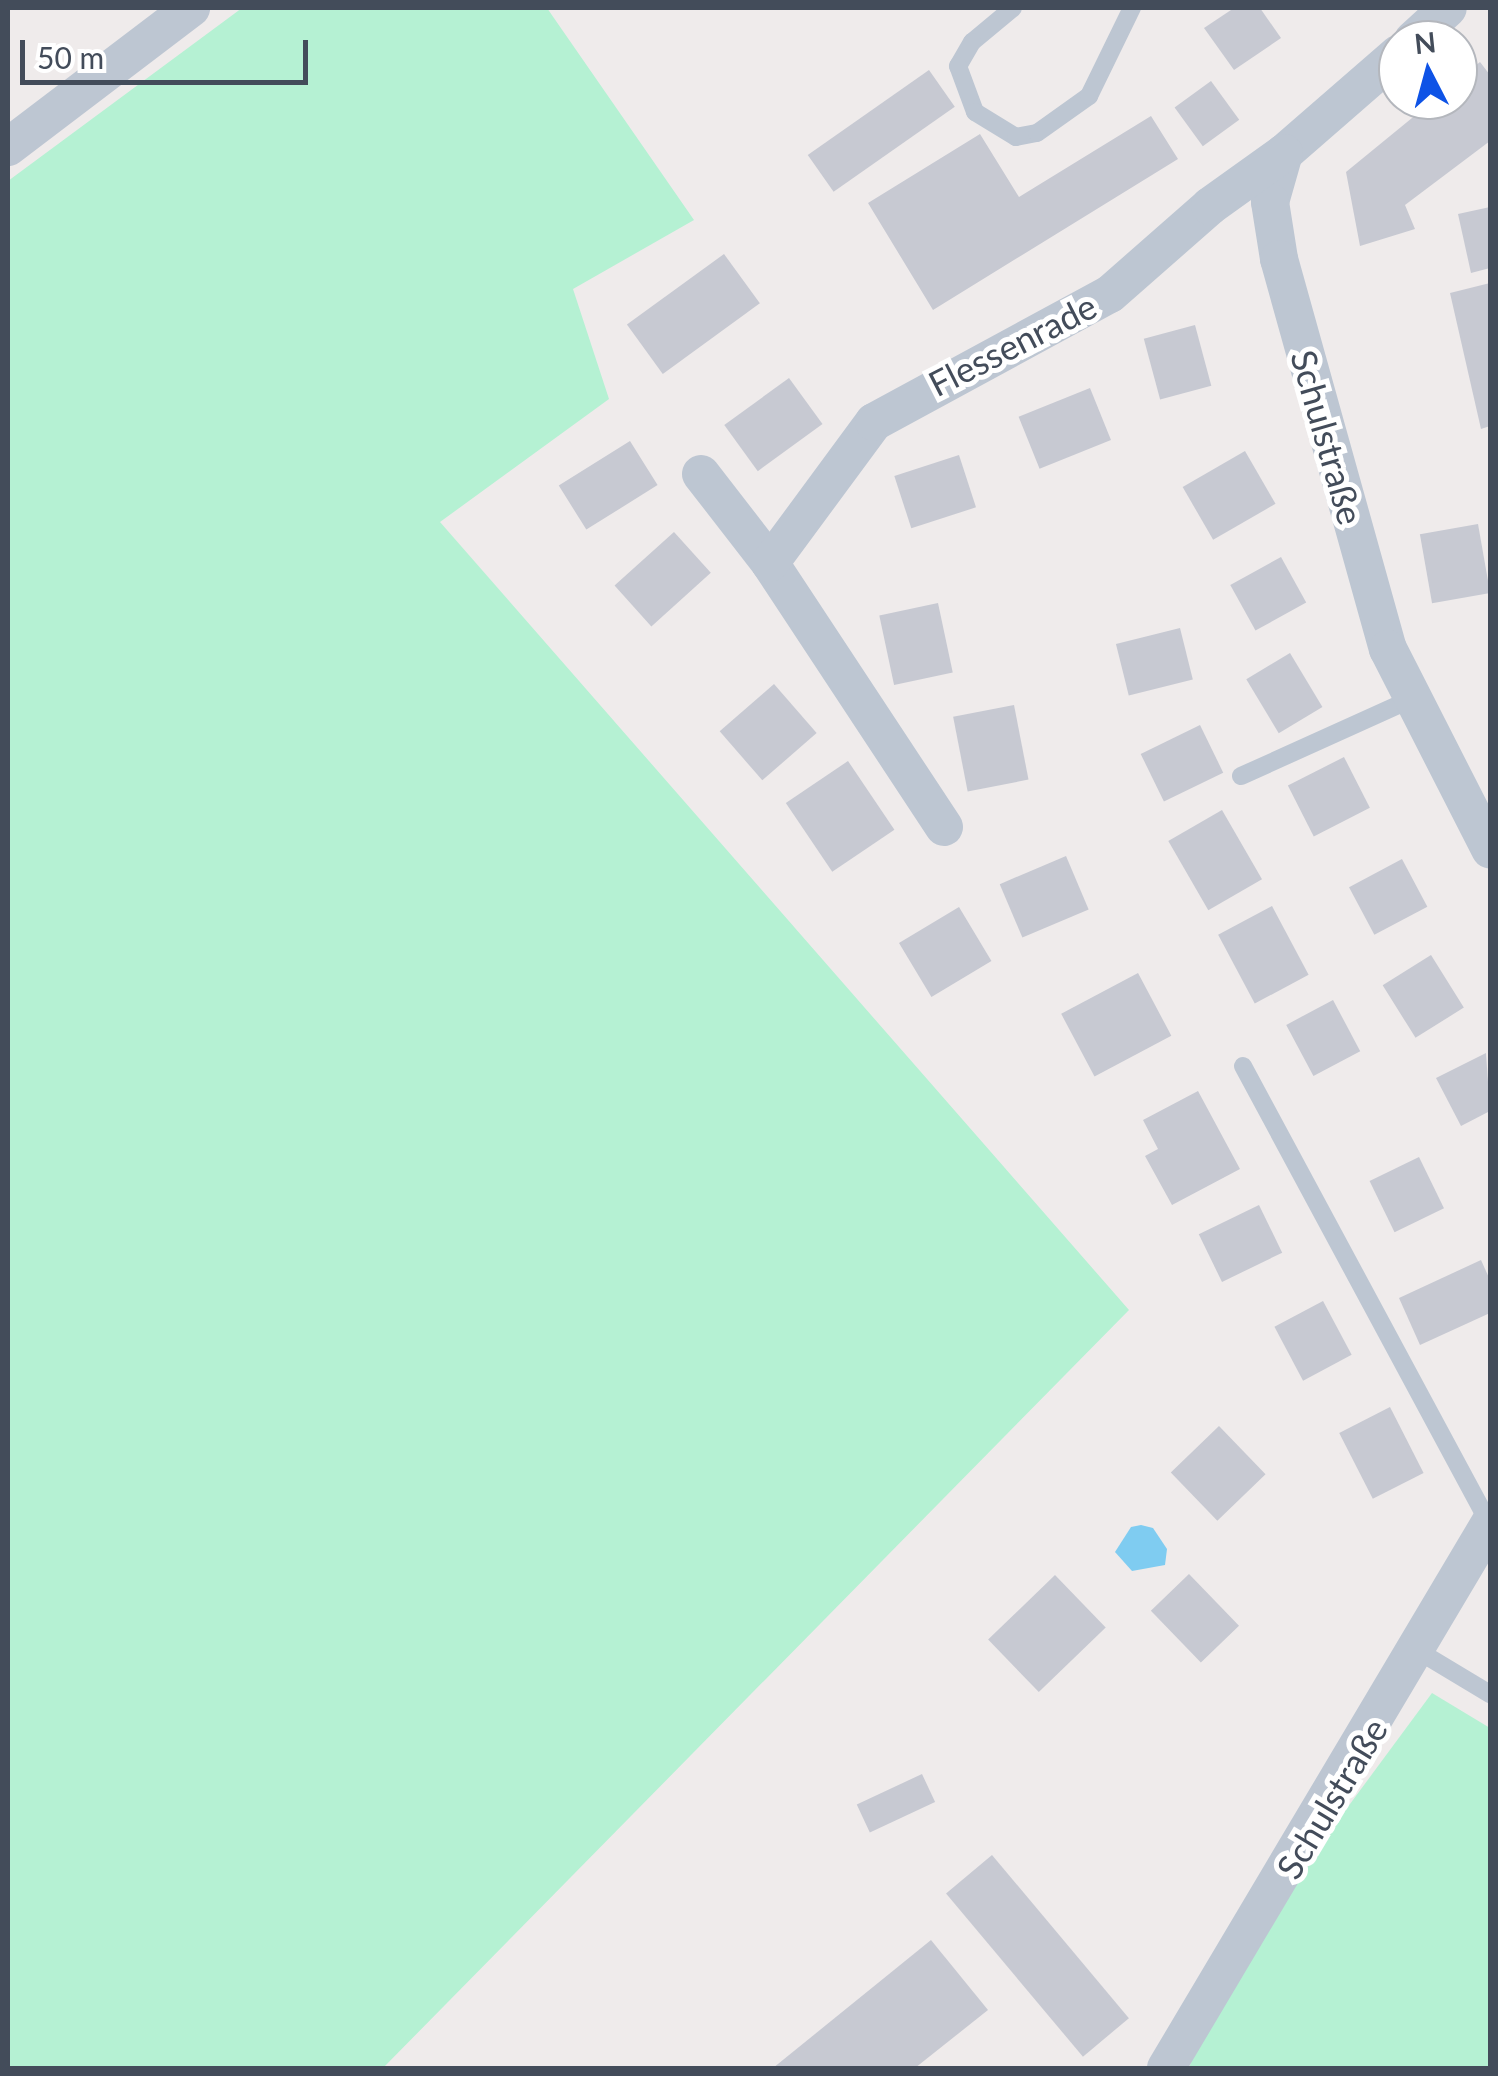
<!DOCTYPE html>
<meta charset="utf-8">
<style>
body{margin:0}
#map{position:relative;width:1498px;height:2076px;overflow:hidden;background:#efebeb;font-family:Lato,sans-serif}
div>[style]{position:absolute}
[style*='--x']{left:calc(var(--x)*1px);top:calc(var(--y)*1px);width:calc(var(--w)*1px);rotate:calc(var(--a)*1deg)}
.green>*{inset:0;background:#b5f1d3}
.water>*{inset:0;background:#7fccf1}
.building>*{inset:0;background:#c7c9d2;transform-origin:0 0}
.lane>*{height:18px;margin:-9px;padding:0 9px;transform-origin:9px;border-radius:9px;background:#bdc6d2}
.street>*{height:38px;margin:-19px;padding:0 19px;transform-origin:19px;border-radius:19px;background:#bdc6d2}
span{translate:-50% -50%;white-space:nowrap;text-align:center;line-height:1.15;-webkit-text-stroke:10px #fff;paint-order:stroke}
.street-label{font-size:35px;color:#434c5a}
.frame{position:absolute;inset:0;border:10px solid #434c5a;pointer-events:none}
.north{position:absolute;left:1378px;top:20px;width:100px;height:100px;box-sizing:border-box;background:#fff;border:2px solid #b4b7bd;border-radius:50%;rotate:354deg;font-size:28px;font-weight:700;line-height:40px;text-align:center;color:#434c5a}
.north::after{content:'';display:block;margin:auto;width:35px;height:45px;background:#0e53e6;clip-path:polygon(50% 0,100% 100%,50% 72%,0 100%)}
.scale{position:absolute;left:20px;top:40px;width:288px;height:45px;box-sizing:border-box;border:5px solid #434c5a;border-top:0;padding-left:12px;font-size:30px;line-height:35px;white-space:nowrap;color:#434c5a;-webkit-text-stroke:8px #fff;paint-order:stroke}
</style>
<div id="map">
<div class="green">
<div style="clip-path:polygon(242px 8px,547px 8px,694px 220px,573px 289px,609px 399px,440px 522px,1129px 1310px,383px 2068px,8px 2068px,8px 181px)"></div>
<div style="clip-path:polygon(1432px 1693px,1490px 1728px,1490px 2068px,1189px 2068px,1220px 1980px)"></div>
</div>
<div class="water">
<div style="clip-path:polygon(1141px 1525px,1153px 1528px,1167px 1549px,1165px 1565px,1132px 1571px,1115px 1552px,1131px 1527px)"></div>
</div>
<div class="building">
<div style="clip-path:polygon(1234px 8px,1260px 8px,1281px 38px,1234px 70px,1204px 28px)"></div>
<div style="clip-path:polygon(1480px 62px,1490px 75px,1490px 141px,1405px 205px,1415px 229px,1360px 246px,1346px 172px,1434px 100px,1458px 100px,1458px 80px)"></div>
<div style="left:929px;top:70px;width:45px;height:148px;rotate:55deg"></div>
<div style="left:1211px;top:81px;width:48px;height:45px;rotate:54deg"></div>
<div style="clip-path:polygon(1151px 116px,1178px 159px,933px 310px,868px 203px,980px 134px,1019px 197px)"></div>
<div style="clip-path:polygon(1490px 207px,1490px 268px,1471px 273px,1458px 214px)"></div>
<div style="left:724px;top:254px;width:61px;height:120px;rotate:54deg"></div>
<div style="clip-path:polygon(1490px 283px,1490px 426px,1481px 429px,1450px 293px)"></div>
<div style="left:1195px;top:325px;width:63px;height:53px;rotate:75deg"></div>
<div style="left:789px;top:378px;width:57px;height:80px;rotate:54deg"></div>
<div style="left:1090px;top:388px;width:56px;height:77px;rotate:68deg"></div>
<div style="left:630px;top:441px;width:52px;height:84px;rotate:58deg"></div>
<div style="left:1245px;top:451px;width:61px;height:72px;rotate:60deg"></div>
<div style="left:959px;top:455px;width:55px;height:68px;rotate:72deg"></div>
<div style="left:1478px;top:524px;width:70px;height:59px;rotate:80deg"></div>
<div style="left:674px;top:532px;width:55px;height:80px;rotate:48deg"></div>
<div style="left:1281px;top:557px;width:52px;height:58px;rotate:61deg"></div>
<div style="left:938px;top:603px;width:71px;height:60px;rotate:78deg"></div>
<div style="left:1180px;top:628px;width:53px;height:66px;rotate:76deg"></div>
<div style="left:1290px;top:653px;width:63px;height:51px;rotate:59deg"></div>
<div style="left:774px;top:684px;width:65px;height:72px;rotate:49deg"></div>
<div style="left:1014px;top:705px;width:76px;height:62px;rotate:79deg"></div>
<div style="left:1200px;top:725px;width:53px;height:66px;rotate:64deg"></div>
<div style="left:1344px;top:757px;width:57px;height:63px;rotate:63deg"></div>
<div style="left:848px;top:761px;width:83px;height:75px;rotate:56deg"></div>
<div style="left:1222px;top:810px;width:80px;height:62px;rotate:60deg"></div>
<div style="left:1066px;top:856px;width:58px;height:72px;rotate:67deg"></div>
<div style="left:1402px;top:859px;width:54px;height:60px;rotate:62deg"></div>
<div style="left:1272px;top:906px;width:78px;height:61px;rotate:62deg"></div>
<div style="left:959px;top:907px;width:63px;height:70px;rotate:59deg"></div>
<div style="left:1431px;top:955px;width:62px;height:57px;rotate:58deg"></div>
<div style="left:1138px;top:973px;width:71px;height:87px;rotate:62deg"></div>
<div style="left:1333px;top:1000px;width:58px;height:53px;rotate:62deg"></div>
<div style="clip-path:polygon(1486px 1053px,1490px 1111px,1461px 1126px,1436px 1078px)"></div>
<div style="clip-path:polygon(1198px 1091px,1240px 1169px,1172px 1205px,1145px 1156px,1158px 1149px,1143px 1120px)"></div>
<div style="left:1419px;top:1157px;width:57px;height:55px;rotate:64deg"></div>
<div style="left:1259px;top:1205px;width:53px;height:67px;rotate:64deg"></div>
<div style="clip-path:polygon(1481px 1260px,1490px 1280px,1490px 1313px,1420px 1345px,1399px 1298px)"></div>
<div style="left:1323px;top:1301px;width:61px;height:55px;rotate:62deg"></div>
<div style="left:1390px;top:1407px;width:74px;height:57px;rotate:63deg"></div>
<div style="left:1219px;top:1426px;width:67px;height:67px;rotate:46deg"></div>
<div style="left:1189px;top:1574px;width:72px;height:53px;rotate:46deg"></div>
<div style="left:1055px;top:1575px;width:73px;height:93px;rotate:46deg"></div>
<div style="left:922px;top:1774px;width:31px;height:72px;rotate:65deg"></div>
<div style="left:992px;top:1855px;width:213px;height:60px;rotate:50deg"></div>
<div style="clip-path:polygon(931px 1940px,988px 2010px,915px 2068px,773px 2068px)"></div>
</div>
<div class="lane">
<div style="--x:1013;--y:8;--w:53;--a:140.3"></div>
<div style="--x:972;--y:42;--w:28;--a:120"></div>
<div style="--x:958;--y:66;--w:49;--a:69.7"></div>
<div style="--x:975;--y:112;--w:48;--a:31.4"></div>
<div style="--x:1016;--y:137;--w:21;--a:-11"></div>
<div style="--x:1037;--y:133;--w:64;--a:-35.4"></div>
<div style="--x:1089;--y:96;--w:98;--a:-64"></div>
<div style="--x:1241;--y:776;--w:190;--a:-24.3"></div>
<div style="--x:1243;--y:1066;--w:521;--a:61.71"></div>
<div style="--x:1420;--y:1652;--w:82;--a:31"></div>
</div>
<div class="street">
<div style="--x:1413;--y:40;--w:47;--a:-42.4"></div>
<div style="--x:1398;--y:54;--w:151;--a:139"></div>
<div style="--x:1284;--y:153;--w:51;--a:105.9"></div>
<div style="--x:1270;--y:202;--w:58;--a:81"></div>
<div style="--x:1279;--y:259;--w:405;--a:74.4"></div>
<div style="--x:1388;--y:649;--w:225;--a:63"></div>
<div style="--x:8;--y:147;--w:230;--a:-37.2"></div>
<div style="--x:701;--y:474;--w:113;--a:52.2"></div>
<div style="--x:944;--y:827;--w:316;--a:-123.4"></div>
<div style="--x:770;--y:563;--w:175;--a:-53.6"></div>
<div style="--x:874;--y:422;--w:268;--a:-28.5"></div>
<div style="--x:1110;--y:294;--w:133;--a:-41.3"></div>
<div style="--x:1210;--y:206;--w:91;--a:-35.6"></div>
<div style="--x:1166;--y:2068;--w:634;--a:-59.27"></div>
</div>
<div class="street-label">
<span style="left:1012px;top:344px;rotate:-27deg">Flessenrade</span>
<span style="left:1328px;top:437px;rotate:74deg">Schulstraße</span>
<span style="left:1331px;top:1798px;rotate:-59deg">Schulstraße</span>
</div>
<div class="frame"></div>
<div class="north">N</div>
<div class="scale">50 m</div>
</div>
